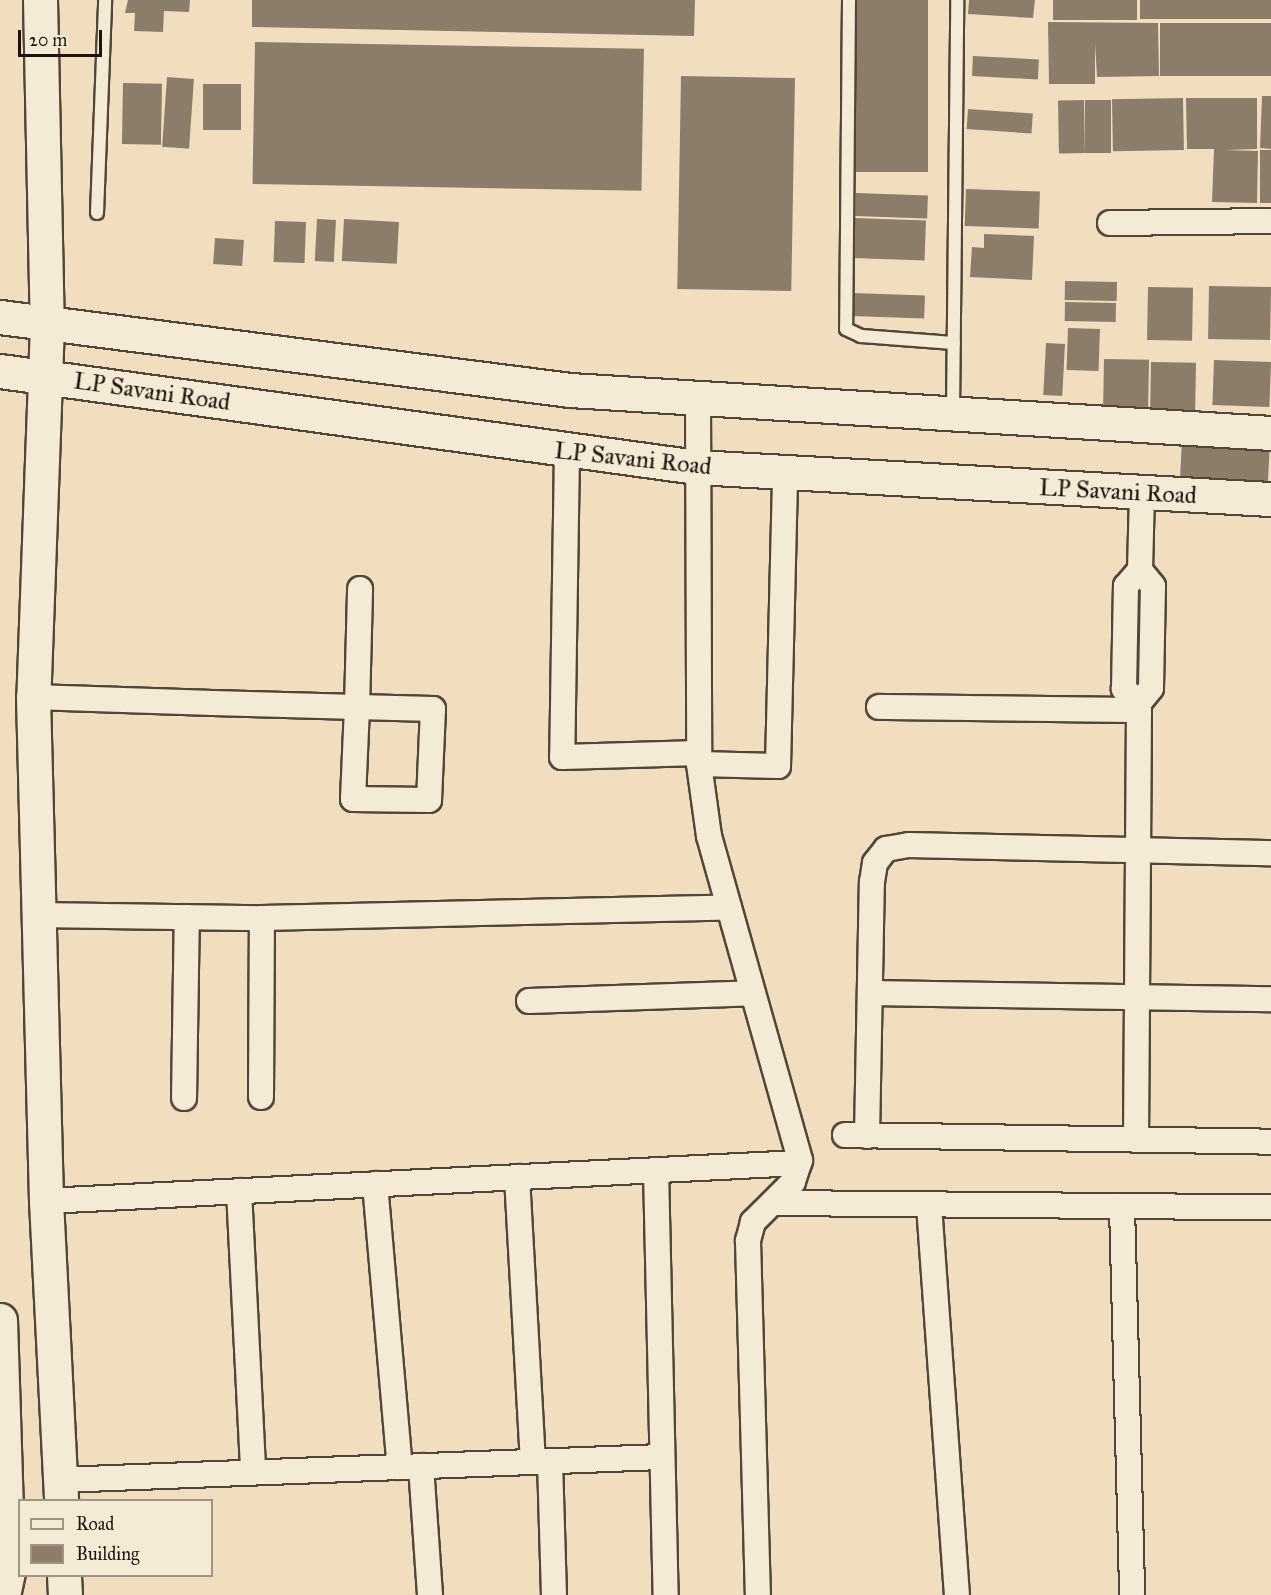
<!DOCTYPE html>
<style>
body{margin:0}
#map{position:relative;width:1271px;height:1595px;overflow:hidden;background:#f0debe;font-family:"IM FELL Great Primer",serif}
div>[style]{position:absolute}
[style*='--x']{left:calc(var(--x)*1px);top:calc(var(--y)*1px);width:calc(var(--w)*1px);rotate:calc(var(--a)*1deg)}
.building>*{inset:0;background:#8b7d69;transform-origin:0 0}
.roads{filter:drop-shadow(2px 0 #524639) drop-shadow(-2px 0 #524639) drop-shadow(0 2px #524639) drop-shadow(0 -2px #524639)}
.service>*{height:12px;margin:-6px;padding:0 6px;transform-origin:6px;border-radius:6px;background:#f5ead5}
.minor>*{height:24px;margin:-12px;padding:0 12px;transform-origin:12px;border-radius:12px;background:#f5ead5}
.secondary>*{height:33px;margin:-16.5px;padding:0 16.5px;transform-origin:16.5px;border-radius:16.5px;background:#f5ead5}
span{translate:-50% -50%;white-space:nowrap;text-align:center;line-height:1.15;-webkit-text-stroke:5px #f5ead5;paint-order:stroke}
.street-label{font-size:24px;color:#1e140d}
.legend{position:absolute;left:18px;top:1499px;width:195px;height:78px;box-sizing:border-box;background:#f5ead5;border:2px solid #9f9485;margin:0;padding:8px 10px;list-style:none;font-size:18px;color:#1e140d}
.legend li{display:flex;align-items:center;gap:12px;height:30px}
.legend b{width:30px;border:2px solid #9f9485}
.scale{position:absolute;left:18px;top:30px;width:84px;height:27px;box-sizing:border-box;border:3px solid #1e140d;border-top:0;padding-left:8px;font-size:18px;line-height:21px;white-space:nowrap;color:#1e140d;-webkit-text-stroke:4px #f5ead5;paint-order:stroke}
</style>
<div id="map">
<div class="building">
<div style="clip-path:polygon(128px 0,190px 0,189px 12px,164px 11px,163px 32px,134px 31px,135px 13px,125px 13px)"></div>
<div style="clip-path:polygon(252px 0,695px 0,694px 36px,252px 27px)"></div>
<div style="left:856px;top:0;width:72px;height:172px"></div>
<div style="clip-path:polygon(969px 0,1035px 0,1033px 18px,968px 14px)"></div>
<div style="left:1053px;top:0;width:84px;height:20px"></div>
<div style="left:1140px;top:0;width:131px;height:19px"></div>
<div style="clip-path:polygon(1048px 22px,1158px 23px,1159px 76px,1097px 77px,1095px 43px,1095px 84px,1049px 84px)"></div>
<div style="left:1271px;top:23px;width:53px;height:111px;rotate:90deg"></div>
<div style="left:255px;top:42px;width:389px;height:142px;rotate:1deg"></div>
<div style="left:973px;top:56px;width:66px;height:20px;rotate:3deg"></div>
<div style="left:681px;top:76px;width:114px;height:213px;rotate:1deg"></div>
<div style="left:167px;top:77px;width:27px;height:70px;rotate:4deg"></div>
<div style="left:123px;top:83px;width:39px;height:61px;rotate:1deg"></div>
<div style="left:241px;top:84px;width:46px;height:38px;rotate:90deg"></div>
<div style="clip-path:polygon(1262px 96px,1271px 96px,1271px 149px,1260px 148px)"></div>
<div style="left:1183px;top:98px;width:52px;height:71px;rotate:89deg"></div>
<div style="clip-path:polygon(1186px 98px,1257px 98px,1257px 149px,1225px 150px,1258px 151px,1257px 203px,1212px 202px,1214px 149px,1187px 149px)"></div>
<div style="left:1084px;top:100px;width:53px;height:26px;rotate:89deg"></div>
<div style="left:1085px;top:100px;width:26px;height:53px"></div>
<div style="left:968px;top:109px;width:65px;height:20px;rotate:4deg"></div>
<div style="left:1260px;top:150px;width:11px;height:53px"></div>
<div style="left:966px;top:189px;width:74px;height:37px;rotate:2deg"></div>
<div style="left:856px;top:193px;width:72px;height:23px;rotate:2deg"></div>
<div style="left:854px;top:218px;width:72px;height:40px;rotate:2deg"></div>
<div style="left:317px;top:219px;width:19px;height:42px;rotate:3deg"></div>
<div style="left:344px;top:219px;width:55px;height:42px;rotate:3deg"></div>
<div style="left:275px;top:221px;width:31px;height:41px;rotate:2deg"></div>
<div style="clip-path:polygon(984px 234px,1034px 236px,1032px 280px,970px 277px,972px 247px,984px 248px)"></div>
<div style="left:215px;top:238px;width:29px;height:26px;rotate:4deg"></div>
<div style="left:1065px;top:281px;width:52px;height:19px;rotate:1deg"></div>
<div style="left:1209px;top:286px;width:62px;height:53px;rotate:1deg"></div>
<div style="left:1148px;top:287px;width:45px;height:53px;rotate:1deg"></div>
<div style="left:853px;top:293px;width:72px;height:23px;rotate:2deg"></div>
<div style="left:1065px;top:302px;width:51px;height:19px;rotate:1deg"></div>
<div style="left:1068px;top:328px;width:32px;height:42px;rotate:2deg"></div>
<div style="left:1046px;top:343px;width:19px;height:52px;rotate:3deg"></div>
<div style="left:1104px;top:359px;width:45px;height:53px;rotate:1deg"></div>
<div style="left:1214px;top:360px;width:57px;height:45px;rotate:2deg"></div>
<div style="left:1151px;top:362px;width:45px;height:53px;rotate:1deg"></div>
<div style="left:1183px;top:421px;width:88px;height:81px;rotate:3deg"></div>
</div>
<div class="roads">
<div class="service">
<div style="--x:849;--y:0;--w:329;--a:90.5"></div>
<div style="--x:846;--y:329;--w:17;--a:25"></div>
<div style="--x:861;--y:336;--w:93;--a:4.3"></div>
<div style="--x:97;--y:213;--w:213;--a:-87.8"></div>
<div style="--x:953;--y:412;--w:412;--a:-89.4"></div>
</div>
<div class="minor">
<div style="--x:1110;--y:223;--w:161;--a:-0.7"></div>
<div style="--x:698;--y:401;--w:363;--a:89.8"></div>
<div style="--x:699;--y:764;--w:73;--a:82.1"></div>
<div style="--x:709;--y:836;--w:337;--a:74.3"></div>
<div style="--x:800;--y:1160;--w:23;--a:108"></div>
<div style="--x:793;--y:1182;--w:57;--a:135"></div>
<div style="--x:753;--y:1222;--w:20;--a:105"></div>
<div style="--x:748;--y:1241;--w:354;--a:88.4"></div>
<div style="--x:567;--y:452;--w:305;--a:90.9"></div>
<div style="--x:562;--y:757;--w:137;--a:-1.7"></div>
<div style="--x:33;--y:697;--w:180;--a:1.9"></div>
<div style="--x:213;--y:703;--w:144;--a:1.6"></div>
<div style="--x:357;--y:707;--w:76;--a:1.5"></div>
<div style="--x:433;--y:709;--w:91;--a:92.5"></div>
<div style="--x:429;--y:800;--w:76;--a:-179.2"></div>
<div style="--x:353;--y:799;--w:92;--a:-87.5"></div>
<div style="--x:357;--y:707;--w:118;--a:-88.5"></div>
<div style="--x:1139;--y:703;--w:21;--a:-137"></div>
<div style="--x:1124;--y:689;--w:103;--a:-88.9"></div>
<div style="--x:1126;--y:586;--w:21;--a:-49"></div>
<div style="--x:879;--y:707;--w:260;--a:0.7"></div>
<div style="--x:699;--y:764;--w:79;--a:1.5"></div>
<div style="--x:778;--y:766;--w:292;--a:-88.6"></div>
<div style="--x:36;--y:915;--w:226;--a:0.8"></div>
<div style="--x:262;--y:918;--w:467;--a:-1.3"></div>
<div style="--x:870;--y:993;--w:401;--a:0.9"></div>
<div style="--x:529;--y:1001;--w:224;--a:-2"></div>
<div style="--x:261;--y:1097;--w:179;--a:-89.7"></div>
<div style="--x:184;--y:1098;--w:181;--a:-89.1"></div>
<div style="--x:845;--y:1135;--w:426;--a:0.9"></div>
<div style="--x:867;--y:1136;--w:254;--a:-88.9"></div>
<div style="--x:872;--y:882;--w:19;--a:-81"></div>
<div style="--x:875;--y:863;--w:18;--a:-52"></div>
<div style="--x:886;--y:849;--w:23;--a:-10"></div>
<div style="--x:909;--y:845;--w:362;--a:1.3"></div>
<div style="--x:1136;--y:1140;--w:437;--a:-89.6"></div>
<div style="--x:1139;--y:703;--w:19;--a:-51"></div>
<div style="--x:1151;--y:688;--w:102;--a:-88.9"></div>
<div style="--x:1153;--y:586;--w:21;--a:-129"></div>
<div style="--x:1140;--y:570;--w:76;--a:-88.5"></div>
<div style="--x:656;--y:1170;--w:425;--a:88.7"></div>
<div style="--x:517;--y:1177;--w:285;--a:86.8"></div>
<div style="--x:375;--y:1184;--w:284;--a:85"></div>
<div style="--x:239;--y:1191;--w:281;--a:87.1"></div>
<div style="--x:46;--y:1201;--w:754;--a:-2.89"></div>
<div style="--x:773;--y:1203;--w:498;--a:0.5"></div>
<div style="--x:929;--y:1205;--w:391;--a:85.9"></div>
<div style="--x:1122;--y:1206;--w:389;--a:88.5"></div>
<div style="--x:550;--y:1461;--w:134;--a:88.3"></div>
<div style="--x:421;--y:1466;--w:129;--a:86"></div>
<div style="--x:60;--y:1480;--w:602;--a:-2.19"></div>
</div>
<div class="secondary">
<div style="--x:40;--y:0;--w:324;--a:88.8"></div>
<div style="--x:47;--y:324;--w:373;--a:92.1"></div>
<div style="--x:33;--y:697;--w:504;--a:88.52"></div>
<div style="--x:46;--y:1201;--w:299;--a:87.1"></div>
<div style="--x:0;--y:317;--w:575;--a:7.3"></div>
<div style="--x:570;--y:390;--w:702;--a:3.51"></div>
<div style="--x:0;--y:371;--w:703;--a:7.85"></div>
<div style="--x:696;--y:467;--w:576;--a:3.19"></div>
<div style="--x:0;--y:1320;--w:252;--a:88.2"></div>
<div style="--x:8;--y:1572;--w:24;--a:102"></div>
<div style="--x:64;--y:1576;--w:19;--a:87"></div>
</div>
</div>
<div class="street-label">
<span style="left:152px;top:392px;rotate:8deg">LP Savani Road</span>
<span style="left:633px;top:459px;rotate:6deg">LP Savani Road</span>
<span style="left:1118px;top:492px;rotate:3deg">LP Savani Road</span>
</div>
<ul class="legend">
<li><b style="height:8px;background:#f5ead5"></b>Road</li>
<li><b style="height:16px;background:#8b7d69"></b>Building</li>
</ul>
<div class="scale">20 m</div>
</div>
